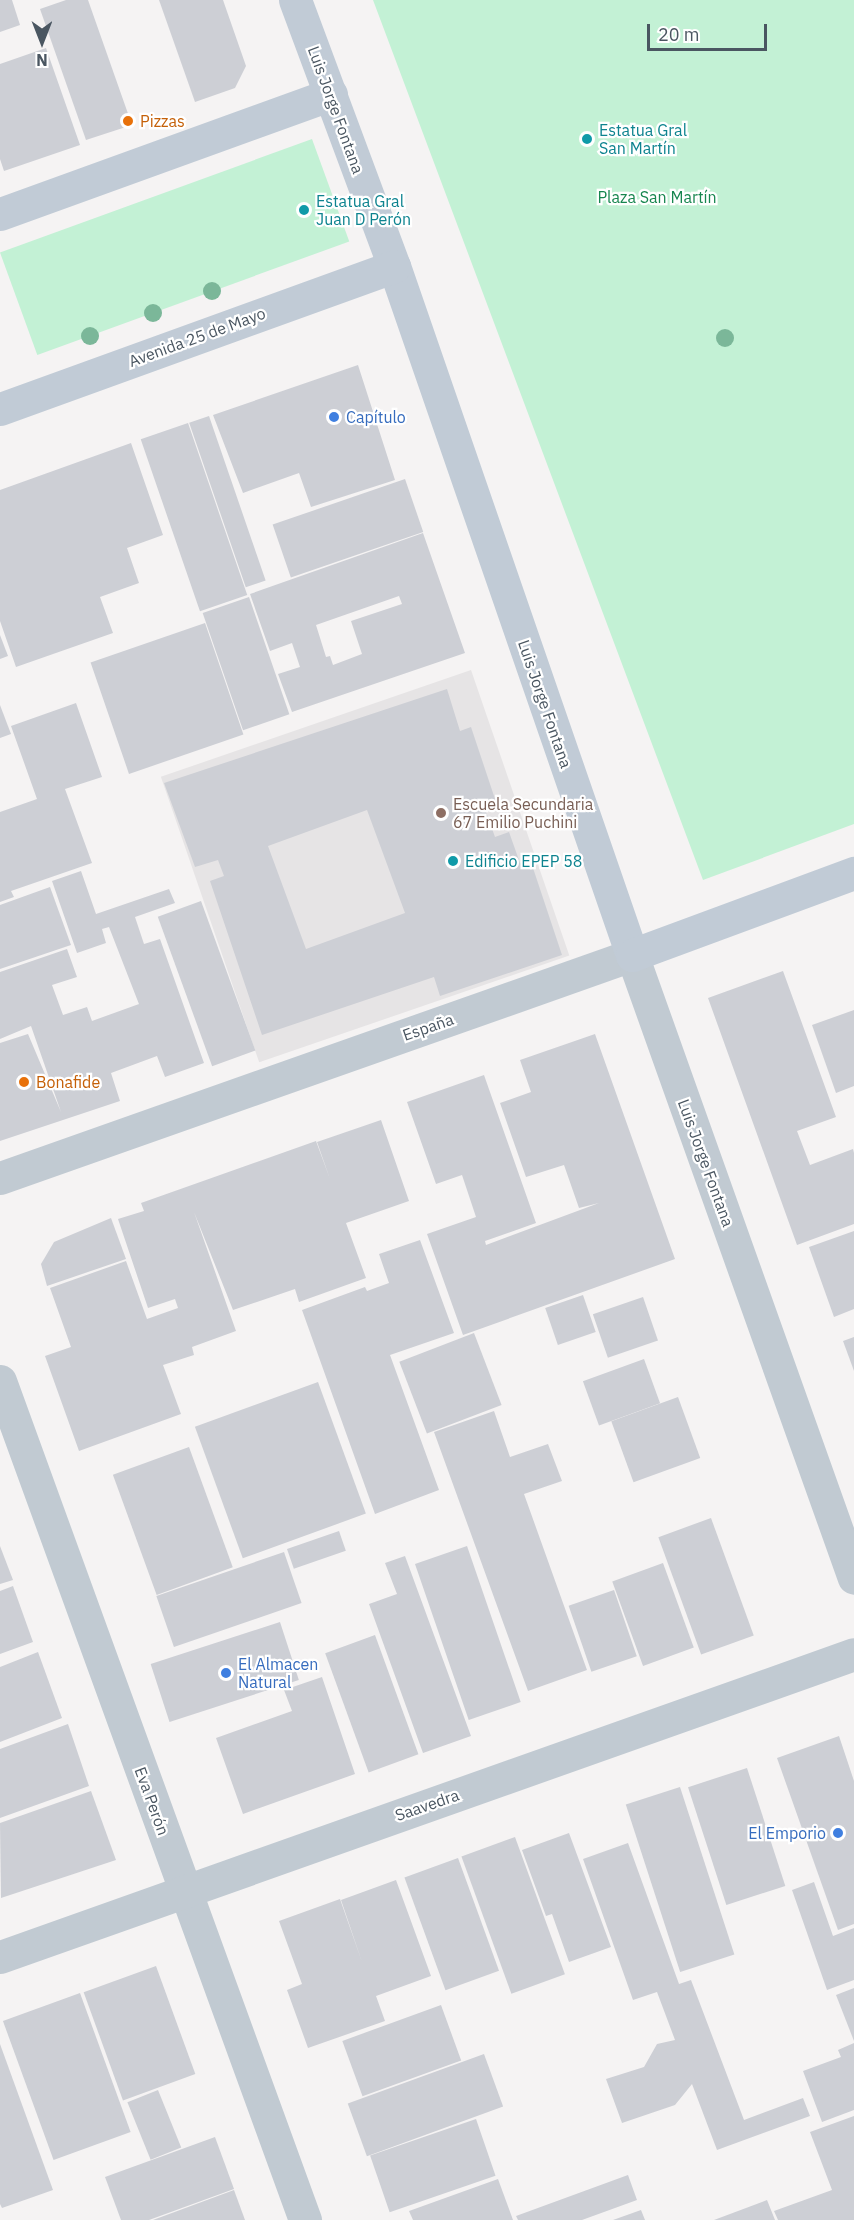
<!DOCTYPE html>
<meta charset="utf-8">
<style>
body{margin:0}
#map{position:relative;width:854px;height:2220px;overflow:hidden;background:#f5f3f3;font-family:"IBM Plex Sans",sans-serif}
div>[style]{position:absolute}
[style*='--x']{left:calc(var(--x)*1px);top:calc(var(--y)*1px);width:calc(var(--w)*1px);rotate:calc(var(--a)*1deg)}
.education>*{inset:0;background:#e6e4e5;transform-origin:0 0}
.green>*{inset:0;background:#c3f1d5;transform-origin:0 0}
.building>*{inset:0;background:#cdcfd5;transform-origin:0 0}
.minor>*{height:33px;margin:-16.5px;padding:0 16.5px;transform-origin:16.5px;border-radius:16.5px;background:#c1cad2}
.secondary>*{height:33px;margin:-16.5px;padding:0 16.5px;transform-origin:16.5px;border-radius:16.5px;background:#c1cbd6}
.trees>*{width:18px;height:18px;margin:-9px;border-radius:50%;background:#7bb799}
.dots>*{width:16px;height:16px;translate:-50% -50%;box-sizing:border-box;border:3px solid #fff;border-radius:50%}
span{translate:-50% -50%;white-space:nowrap;text-align:center;line-height:1.15;-webkit-text-stroke:4.5px #fff;paint-order:stroke}
.street-label{font-size:16px;color:#4a5661}
.food-label{font-size:16px;color:#c56008}
.left{translate:0 -50%;text-align:left}
.culture-label{font-size:16px;color:#0d838f}
.park-label{font-size:16px;color:#17864f}
.shop-label{font-size:16px;color:#366cbe}
.right{translate:-100% -50%;text-align:right}
.education-label{font-size:16px;color:#785e54}
.north{position:absolute;left:12px;top:12px;width:60px;height:60px;-webkit-text-stroke:4px #fff;paint-order:stroke;rotate:180deg;font-size:16px;font-weight:700;line-height:24px;text-align:center;color:#4a5661}
.north::after{content:'';display:block;margin:auto;width:21px;height:27px;background:#4a5661;clip-path:polygon(50% 0,100% 100%,50% 72%,0 100%)}
.scale{position:absolute;left:647px;top:24px;width:120px;height:27px;box-sizing:border-box;border:3px solid #4a5661;border-top:0;padding-left:8px;font-size:18px;line-height:21px;white-space:nowrap;color:#4a5661;-webkit-text-stroke:4px #fff;paint-order:stroke}
</style>
<div id="map">
<div class="education">
<div style="left:471px;top:670px;width:302px;height:328px;rotate:71deg"></div>
</div>
<div class="green">
<div style="clip-path:polygon(373px 0,854px 0,854px 824px,703px 880px)"></div>
<div style="left:312px;top:139px;width:109px;height:332px;rotate:70deg"></div>
</div>
<div class="building">
<div style="clip-path:polygon(0 0,12px 0,20px 25px,0 32px)"></div>
<div style="clip-path:polygon(66px 0,88px 0,132px 125px,86px 140px,40px 9px)"></div>
<div style="clip-path:polygon(159px 0,223px 0,246px 66px,235px 88px,195px 102px)"></div>
<div style="clip-path:polygon(46px 48px,80px 145px,4px 171px,0 159px,0 64px)"></div>
<div style="clip-path:polygon(358px 365px,395px 480px,311px 507px,299px 473px,243px 493px,213px 415px)"></div>
<div style="left:209px;top:416px;width:174px;height:21px;rotate:71deg"></div>
<div style="left:188px;top:423px;width:182px;height:50px;rotate:71deg"></div>
<div style="clip-path:polygon(131px 443px,163px 535px,127px 548px,139px 583px,100px 597px,113px 633px,16px 667px,0 621px,0 490px)"></div>
<div style="left:405px;top:479px;width:56px;height:140px;rotate:71deg"></div>
<div style="clip-path:polygon(evenodd,423px 533px,465px 653px,292px 712px,278px 674px,300px 667px,292px 643px,270px 651px,250px 594px,423px 533px,399px 596px,402px 604px,351px 621px,362px 654px,333px 665px,330px 656px,326px 657px,316px 625px,399px 596px)"></div>
<div style="left:249px;top:597px;width:124px;height:49px;rotate:71deg"></div>
<div style="left:205px;top:623px;width:118px;height:121px;rotate:71deg"></div>
<div style="clip-path:polygon(0 635px,8px 656px,0 659px)"></div>
<div style="clip-path:polygon(evenodd,447px 689px,460px 731px,471px 727px,497px 805px,485px 809px,495px 837px,509px 832px,520px 863px,530px 859px,562px 955px,440px 996px,434px 977px,262px 1035px,210px 881px,224px 876px,218px 860px,195px 867px,164px 783px,447px 689px,367px 810px,405px 913px,306px 949px,268px 846px,367px 810px)"></div>
<div style="clip-path:polygon(76px 703px,102px 777px,65px 789px,92px 863px,11px 891px,14px 897px,0 902px,0 812px,37px 799px,11px 726px)"></div>
<div style="clip-path:polygon(0 705px,11px 734px,0 738px)"></div>
<div style="clip-path:polygon(81px 871px,96px 914px,169px 889px,175px 903px,135px 917px,144px 944px,160px 939px,204px 1063px,165px 1077px,157px 1056px,111px 1073px,120px 1101px,0 1141px,0 1043px,28px 1034px,61px 1112px,31px 1026px,0 1039px,0 972px,67px 949px,77px 977px,52px 985px,63px 1015px,87px 1007px,92px 1021px,139px 1004px,151px 1035px,109px 927px,102px 929px,106px 943px,77px 953px,52px 881px)"></div>
<div style="clip-path:polygon(50px 887px,71px 945px,0 969px,0 905px)"></div>
<div style="left:201px;top:901px;width:159px;height:46px;rotate:70deg"></div>
<div style="clip-path:polygon(783px 971px,836px 1117px,797px 1131px,810px 1165px,853px 1149px,854px 1153px,854px 1224px,797px 1245px,708px 998px)"></div>
<div style="clip-path:polygon(854px 1010px,854px 1086px,836px 1093px,812px 1025px)"></div>
<div style="clip-path:polygon(595px 1034px,675px 1259px,463px 1335px,427px 1234px,476px 1217px,462px 1175px,436px 1184px,407px 1102px,484px 1075px,536px 1223px,485px 1241px,486px 1245px,599px 1203px,579px 1208px,564px 1165px,526px 1177px,500px 1103px,531px 1092px,520px 1060px)"></div>
<div style="clip-path:polygon(381px 1120px,409px 1201px,346px 1223px,366px 1278px,299px 1302px,295px 1289px,233px 1310px,194px 1212px,236px 1331px,192px 1347px,194px 1355px,163px 1365px,181px 1414px,79px 1451px,45px 1356px,71px 1347px,50px 1288px,126px 1261px,147px 1319px,178px 1308px,175px 1299px,148px 1308px,118px 1219px,144px 1211px,141px 1203px,316px 1141px,330px 1179px,317px 1142px)"></div>
<div style="clip-path:polygon(111px 1218px,126px 1259px,47px 1286px,41px 1264px,54px 1242px)"></div>
<div style="clip-path:polygon(854px 1231px,854px 1309px,834px 1317px,809px 1247px)"></div>
<div style="clip-path:polygon(420px 1240px,454px 1333px,390px 1355px,439px 1490px,375px 1514px,302px 1310px,365px 1287px,367px 1291px,389px 1283px,379px 1254px)"></div>
<div style="left:583px;top:1295px;width:39px;height:40px;rotate:71deg"></div>
<div style="left:643px;top:1297px;width:46px;height:53px;rotate:71deg"></div>
<div style="left:474px;top:1333px;width:77px;height:80px;rotate:69deg"></div>
<div style="clip-path:polygon(854px 1337px,854px 1371px,843px 1341px)"></div>
<div style="left:644px;top:1359px;width:47px;height:65px;rotate:70deg"></div>
<div style="left:318px;top:1382px;width:140px;height:131px;rotate:70deg"></div>
<div style="left:678px;top:1397px;width:65px;height:71px;rotate:70deg"></div>
<div style="clip-path:polygon(494px 1411px,510px 1457px,548px 1444px,562px 1481px,524px 1494px,587px 1670px,528px 1691px,434px 1432px)"></div>
<div style="left:189px;top:1447px;width:128px;height:81px;rotate:70deg"></div>
<div style="left:711px;top:1518px;width:125px;height:56px;rotate:70deg"></div>
<div style="left:339px;top:1531px;width:21px;height:55px;rotate:71deg"></div>
<div style="clip-path:polygon(0 1546px,13px 1580px,0 1584px)"></div>
<div style="left:467px;top:1546px;width:165px;height:55px;rotate:71deg"></div>
<div style="left:284px;top:1552px;width:54px;height:135px;rotate:71deg"></div>
<div style="clip-path:polygon(405px 1556px,471px 1736px,423px 1753px,369px 1604px,397px 1594px,385px 1563px)"></div>
<div style="left:663px;top:1563px;width:90px;height:54px;rotate:70deg"></div>
<div style="clip-path:polygon(13px 1586px,33px 1642px,0 1654px,0 1591px)"></div>
<div style="left:614px;top:1590px;width:70px;height:48px;rotate:71deg"></div>
<div style="left:280px;top:1622px;width:61px;height:136px;rotate:72deg"></div>
<div style="left:375px;top:1635px;width:127px;height:53px;rotate:70deg"></div>
<div style="clip-path:polygon(38px 1652px,62px 1718px,0 1742px,0 1667px)"></div>
<div style="clip-path:polygon(322px 1677px,355px 1774px,243px 1814px,216px 1738px,292px 1711px,284px 1690px)"></div>
<div style="clip-path:polygon(68px 1724px,89px 1786px,0 1818px,0 1749px)"></div>
<div style="clip-path:polygon(839px 1736px,854px 1781px,854px 1924px,838px 1930px,777px 1758px)"></div>
<div style="left:747px;top:1768px;width:124px;height:62px;rotate:72deg"></div>
<div style="left:680px;top:1787px;width:176px;height:57px;rotate:72deg"></div>
<div style="clip-path:polygon(91px 1791px,116px 1860px,1px 1898px,0 1823px)"></div>
<div style="clip-path:polygon(569px 1833px,611px 1947px,569px 1962px,552px 1914px,546px 1916px,522px 1850px)"></div>
<div style="left:515px;top:1837px;width:146px;height:57px;rotate:70deg"></div>
<div style="clip-path:polygon(628px 1843px,679px 1984px,691px 1980px,744px 2120px,803px 2098px,810px 2116px,717px 2150px,692px 2084px,675px 2105px,622px 2123px,606px 2079px,644px 2067px,657px 2044px,675px 2040px,657px 1992px,633px 2000px,583px 1859px)"></div>
<div style="left:458px;top:1858px;width:120px;height:57px;rotate:70deg"></div>
<div style="clip-path:polygon(396px 1880px,431px 1976px,376px 1996px,385px 2021px,308px 2048px,287px 1990px,302px 1984px,279px 1921px,340px 1899px,362px 1962px,341px 1900px)"></div>
<div style="clip-path:polygon(814px 1882px,833px 1936px,854px 1928px,854px 1980px,827px 1990px,792px 1890px)"></div>
<div style="left:156px;top:1966px;width:115px;height:77px;rotate:70deg"></div>
<div style="clip-path:polygon(854px 1988px,854px 2041px,836px 1995px)"></div>
<div style="left:80px;top:1993px;width:148px;height:82px;rotate:70deg"></div>
<div style="left:441px;top:2005px;width:59px;height:105px;rotate:70deg"></div>
<div style="clip-path:polygon(854px 2043px,854px 2110px,822px 2122px,803px 2071px,841px 2057px,838px 2050px)"></div>
<div style="clip-path:polygon(0 2044px,53px 2190px,2px 2208px,0 2204px)"></div>
<div style="left:484px;top:2054px;width:56px;height:145px;rotate:70deg"></div>
<div style="left:158px;top:2090px;width:62px;height:33px;rotate:68deg"></div>
<div style="clip-path:polygon(854px 2116px,854px 2220px,778px 2220px,774px 2211px,832px 2190px,810px 2132px)"></div>
<div style="left:476px;top:2119px;width:60px;height:112px;rotate:71deg"></div>
<div style="clip-path:polygon(215px 2137px,234px 2189px,149px 2220px,121px 2220px,105px 2177px)"></div>
<div style="clip-path:polygon(628px 2175px,637px 2200px,582px 2220px,518px 2220px,516px 2216px)"></div>
<div style="clip-path:polygon(498px 2179px,513px 2220px,413px 2220px,409px 2211px)"></div>
<div style="clip-path:polygon(234px 2190px,245px 2220px,153px 2220px)"></div>
<div style="clip-path:polygon(767px 2200px,775px 2220px,714px 2220px)"></div>
<div style="clip-path:polygon(641px 2210px,645px 2220px,613px 2220px)"></div>
</div>
<div class="minor">
<div style="--x:0;--y:1178;--w:670;--a:-19.44"></div>
<div style="--x:632;--y:955;--w:661;--a:70.39"></div>
<div style="--x:0;--y:1381;--w:893;--a:70.02"></div>
<div style="--x:0;--y:1957;--w:906;--a:-19.53"></div>
</div>
<div class="secondary">
<div style="--x:295;--y:0;--w:284;--a:69.6"></div>
<div style="--x:394;--y:266;--w:729;--a:70.94"></div>
<div style="--x:632;--y:955;--w:237;--a:-20.3"></div>
<div style="--x:0;--y:214;--w:352;--a:-19.9"></div>
<div style="--x:0;--y:409;--w:419;--a:-19.9"></div>
</div>
<div class="trees">
<div style="left:212px;top:291px"></div>
<div style="left:153px;top:313px"></div>
<div style="left:90px;top:336px"></div>
<div style="left:725px;top:338px"></div>
</div>
<div class="dots">
<div style="left:128px;top:121px;background:#e8710a"></div>
<div style="left:587px;top:139px;background:#0f9aa8"></div>
<div style="left:304px;top:210px;background:#0f9aa8"></div>
<div style="left:334px;top:417px;background:#3f7fe0"></div>
<div style="left:441px;top:813px;background:#8d6e63"></div>
<div style="left:453px;top:861px;background:#0f9aa8"></div>
<div style="left:24px;top:1082px;background:#e8710a"></div>
<div style="left:226px;top:1673px;background:#3f7fe0"></div>
<div style="left:838px;top:1833px;background:#3f7fe0"></div>
</div>
<div class="street-label">
<span style="left:336px;top:110px;rotate:70deg">Luis Jorge Fontana</span>
<span style="left:197px;top:337px;rotate:-20deg">Avenida 25 de Mayo</span>
<span style="left:545px;top:704px;rotate:71deg">Luis Jorge Fontana</span>
<span style="left:428px;top:1027px;rotate:-19deg">España</span>
<span style="left:706px;top:1163px;rotate:70deg">Luis Jorge Fontana</span>
<span style="left:152px;top:1801px;rotate:70deg">Eva Perón</span>
<span style="left:427px;top:1805px;rotate:-19deg">Saavedra</span>
</div>
<div class="food-label">
<span class="left" style="left:140px;top:121px">Pizzas</span>
<span class="left" style="left:36px;top:1082px">Bonafide</span>
</div>
<div class="culture-label">
<span class="left" style="left:599px;top:139px">Estatua Gral<br>San Martín</span>
<span class="left" style="left:316px;top:210px">Estatua Gral<br>Juan D Perón</span>
<span class="left" style="left:465px;top:861px">Edificio EPEP 58</span>
</div>
<div class="park-label">
<span style="left:657px;top:197px">Plaza San Martín</span>
</div>
<div class="shop-label">
<span class="left" style="left:346px;top:417px">Capítulo</span>
<span class="left" style="left:238px;top:1673px">El Almacen<br>Natural</span>
<span class="right" style="left:826px;top:1833px">El Emporio</span>
</div>
<div class="education-label">
<span class="left" style="left:453px;top:813px">Escuela Secundaria<br>67 Emilio Puchini</span>
</div>
<div class="north">N</div>
<div class="scale">20 m</div>
</div>
